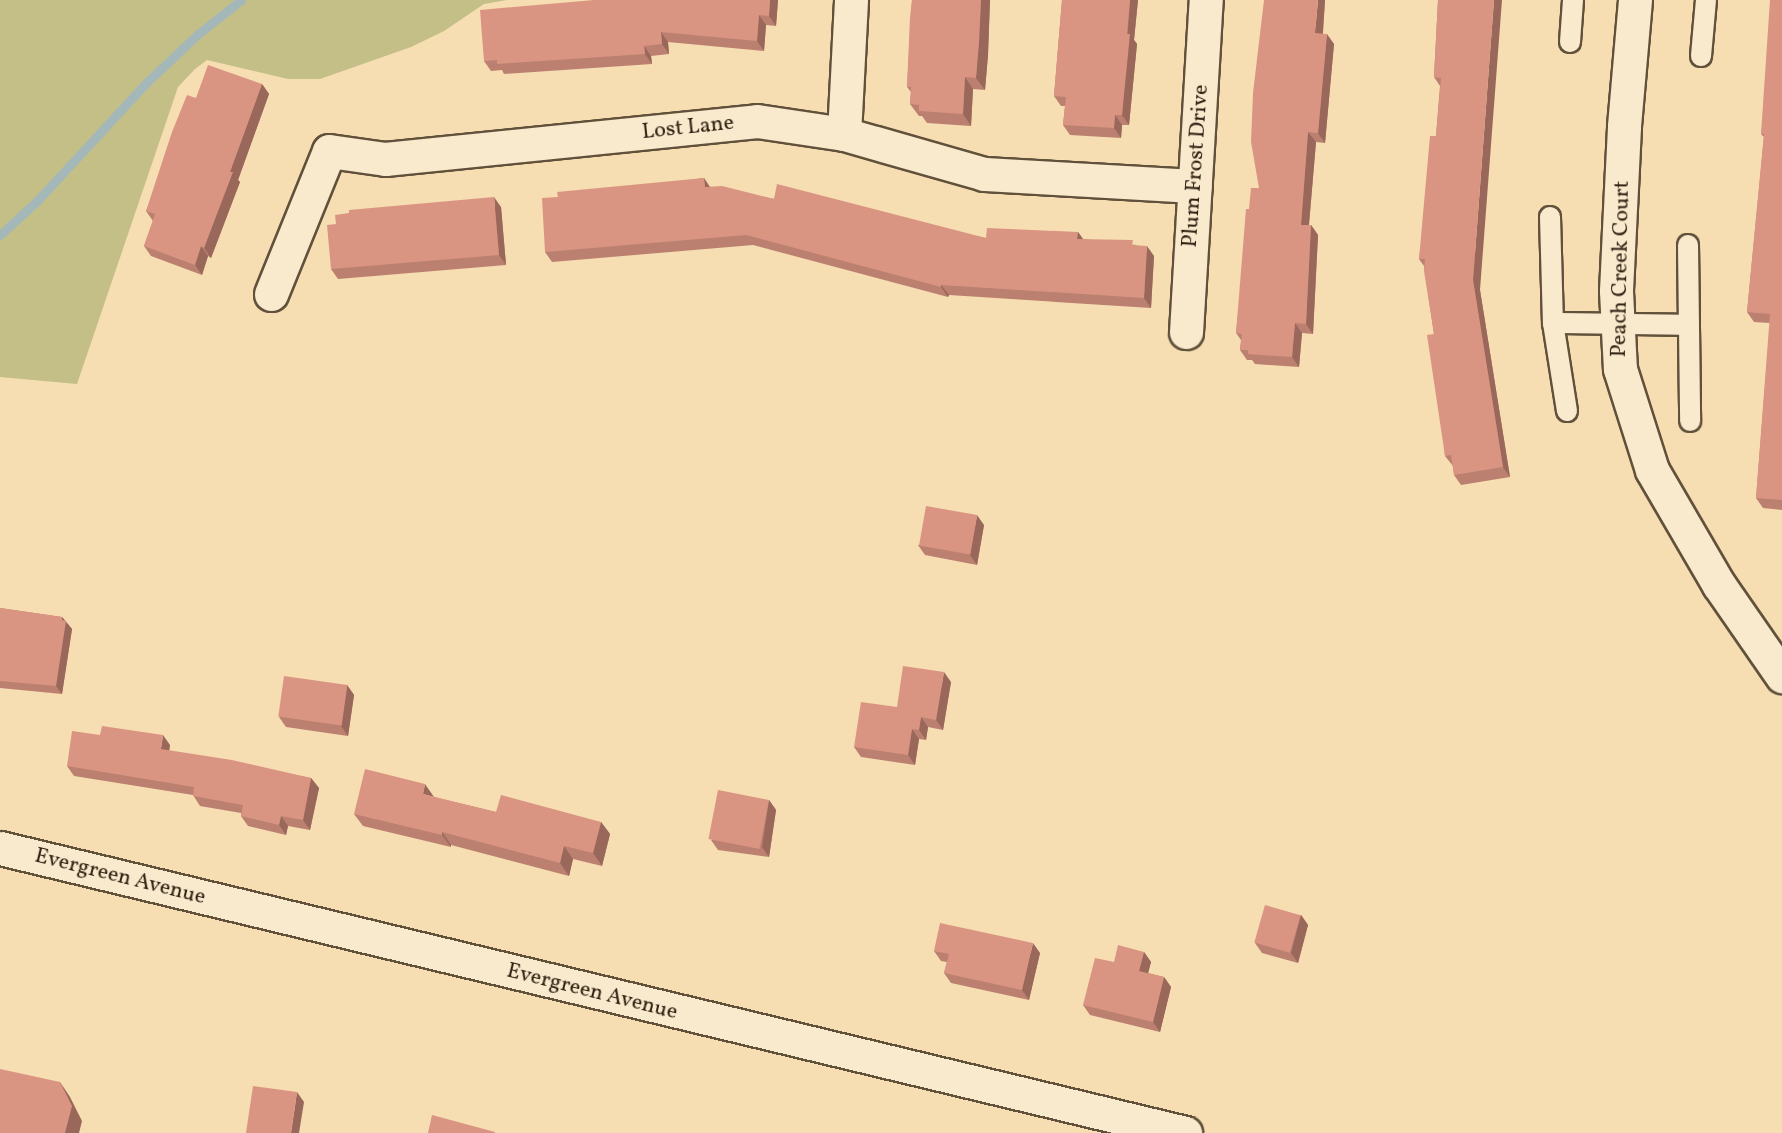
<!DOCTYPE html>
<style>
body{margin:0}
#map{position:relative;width:1782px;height:1133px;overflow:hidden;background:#f6ddb2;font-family:Vollkorn,serif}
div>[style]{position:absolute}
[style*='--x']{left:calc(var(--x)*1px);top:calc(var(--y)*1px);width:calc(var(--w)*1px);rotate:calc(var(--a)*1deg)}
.green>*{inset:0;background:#c3bf87}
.stream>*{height:9px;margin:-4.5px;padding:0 4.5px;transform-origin:4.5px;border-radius:4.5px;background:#a4b8b9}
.roads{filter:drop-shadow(2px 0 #61513b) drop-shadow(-2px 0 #61513b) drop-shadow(0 2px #61513b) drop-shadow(0 -2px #61513b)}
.lane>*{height:20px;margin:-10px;padding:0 10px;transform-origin:10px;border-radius:10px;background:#f9e9cd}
.street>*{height:33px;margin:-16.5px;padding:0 16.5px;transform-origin:16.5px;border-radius:16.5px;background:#f9e9cd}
.wall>*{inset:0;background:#bb8070}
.shaded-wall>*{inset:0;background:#99685b}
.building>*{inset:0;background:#da9582;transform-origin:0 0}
span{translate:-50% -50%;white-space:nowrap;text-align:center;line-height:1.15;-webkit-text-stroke:5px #f9e9cd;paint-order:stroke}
.street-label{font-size:22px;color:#2f2213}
</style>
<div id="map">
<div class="green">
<div style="clip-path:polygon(0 0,507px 0,484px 4px,444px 31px,411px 47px,320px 79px,288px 79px,207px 60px,195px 69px,178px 87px,77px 384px,0 377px)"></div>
</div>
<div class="stream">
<div style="--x:0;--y:235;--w:50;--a:-42.6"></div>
<div style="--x:37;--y:201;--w:161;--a:-47.3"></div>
<div style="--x:146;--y:83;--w:71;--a:-43.3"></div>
<div style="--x:198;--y:34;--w:55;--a:-38.3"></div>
</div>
<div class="roads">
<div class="lane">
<div style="--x:1570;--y:42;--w:42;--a:-85.9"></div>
<div style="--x:1701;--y:56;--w:56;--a:-84.9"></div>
<div style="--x:1550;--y:217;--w:106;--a:88.4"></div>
<div style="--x:1688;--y:245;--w:176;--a:89.3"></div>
<div style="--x:1567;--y:411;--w:89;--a:-99"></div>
<div style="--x:1553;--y:323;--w:136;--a:0.8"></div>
</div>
<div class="street">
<div style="--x:1635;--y:0;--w:127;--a:95"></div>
<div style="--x:1624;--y:127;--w:164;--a:92.8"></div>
<div style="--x:1616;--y:291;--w:78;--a:87.1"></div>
<div style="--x:1620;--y:369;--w:106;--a:72.4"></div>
<div style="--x:1652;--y:470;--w:133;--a:59.8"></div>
<div style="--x:1719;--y:585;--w:111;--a:55.3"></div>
<div style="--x:844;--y:134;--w:134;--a:-87"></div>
<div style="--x:271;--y:294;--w:154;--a:-67.9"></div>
<div style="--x:329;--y:151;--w:57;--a:8.1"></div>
<div style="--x:385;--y:159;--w:374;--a:-5.8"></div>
<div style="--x:757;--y:121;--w:88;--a:8.5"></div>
<div style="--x:844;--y:134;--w:146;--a:15.9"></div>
<div style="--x:984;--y:174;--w:211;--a:3.3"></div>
<div style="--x:1186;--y:332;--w:333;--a:-86.6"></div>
<div style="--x:0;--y:848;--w:1219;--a:13.52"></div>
</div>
</div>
<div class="wall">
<div style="clip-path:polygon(778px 0,776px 26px,766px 25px,764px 51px,668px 42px,669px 54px,651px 56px,652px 64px,504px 74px,502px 70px,491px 71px,484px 61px)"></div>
<div style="clip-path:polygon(912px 0,990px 0,988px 55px,985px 90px,973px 89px,971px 126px,927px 123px,922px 116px,919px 116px,910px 104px,911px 92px,907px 87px)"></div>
<div style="clip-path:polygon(1062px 0,1138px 0,1134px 40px,1137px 44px,1129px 125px,1122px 125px,1121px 138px,1070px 135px,1063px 125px,1065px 106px,1061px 106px,1054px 96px)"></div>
<div style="clip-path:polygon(1325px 0,1323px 34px,1334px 44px,1325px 143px,1316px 142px,1309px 225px,1311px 225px,1318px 235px,1313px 334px,1302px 333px,1299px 367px,1255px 364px,1252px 360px,1247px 360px,1240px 350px,1241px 340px,1236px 333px,1249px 209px,1259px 188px)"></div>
<div style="clip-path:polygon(1438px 0,1480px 290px,1510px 477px,1461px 485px,1454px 475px,1453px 466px,1445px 456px,1434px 334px,1424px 266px,1419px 259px,1436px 136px,1440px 86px,1434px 77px)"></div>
<div style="clip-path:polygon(1782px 0,1782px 510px,1763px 508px,1756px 498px,1770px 323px,1754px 322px,1747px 312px,1764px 137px,1761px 134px)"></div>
<div style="clip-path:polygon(262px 84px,269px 94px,238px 180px,240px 182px,211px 258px,208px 256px,202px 275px,151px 256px,144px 246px,153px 221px,146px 211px,196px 98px)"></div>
<div style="clip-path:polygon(704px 178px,710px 187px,986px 238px,1078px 232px,1083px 239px,1136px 245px,1154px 256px,1151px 308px,949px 295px,948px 297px,753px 245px,552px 262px,545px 252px,558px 197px)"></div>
<div style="clip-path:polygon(501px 207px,506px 265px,338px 279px,331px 269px,336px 224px)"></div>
<div style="clip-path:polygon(984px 525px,977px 565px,925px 555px,918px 545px)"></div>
<div style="clip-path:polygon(0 608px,62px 617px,72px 629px,62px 694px,0 688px)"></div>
<div style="clip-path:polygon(951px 682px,943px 730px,928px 727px,926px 740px,919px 739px,915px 765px,861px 757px,854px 747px,897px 707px)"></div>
<div style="clip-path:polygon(347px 685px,354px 695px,348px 736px,286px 727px,279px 717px)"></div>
<div style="clip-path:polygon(170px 745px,169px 751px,311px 778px,319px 788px,310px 830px,288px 826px,286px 835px,248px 826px,241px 816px,241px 813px,200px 806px,193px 795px,74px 776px,67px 766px)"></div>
<div style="clip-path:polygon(433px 797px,496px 812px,601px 822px,610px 834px,602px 866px,573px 859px,569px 876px,451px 845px,451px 847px,363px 826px,354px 814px)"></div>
<div style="clip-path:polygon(769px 800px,776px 810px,769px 857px,718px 850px,711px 840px)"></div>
<div style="clip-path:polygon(1301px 915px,1308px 925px,1298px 963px,1262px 953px,1255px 943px)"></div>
<div style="clip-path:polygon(934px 951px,1040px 953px,1029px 1000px,951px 983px,944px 973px,947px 962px,941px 961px)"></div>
<div style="clip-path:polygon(1144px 952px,1151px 962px,1148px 973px,1164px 977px,1171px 987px,1160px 1032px,1090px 1015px,1083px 1005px,1114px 962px)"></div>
</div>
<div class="shaded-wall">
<div style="clip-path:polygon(770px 0,778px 0,776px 26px,769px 16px)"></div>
<div style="clip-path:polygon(981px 0,990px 0,988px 55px,985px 90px,976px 78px)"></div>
<div style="clip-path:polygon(1130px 0,1138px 0,1134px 40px,1137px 44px,1129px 125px,1122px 115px)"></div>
<div style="clip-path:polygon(1318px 0,1325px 0,1322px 43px,1315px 33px)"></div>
<div style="clip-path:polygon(1494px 0,1502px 0,1480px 290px,1510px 477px,1503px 467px,1473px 280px)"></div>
<div style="clip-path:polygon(759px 15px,766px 25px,764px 51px,757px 41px)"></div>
<div style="clip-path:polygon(661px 32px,668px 42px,669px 54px,662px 44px)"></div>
<div style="clip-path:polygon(1327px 34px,1334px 44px,1325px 143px,1318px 133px)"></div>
<div style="clip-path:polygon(644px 46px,651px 56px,652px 64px,645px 54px)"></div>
<div style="clip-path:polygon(965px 77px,973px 89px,971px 126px,963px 114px)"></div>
<div style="clip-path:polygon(262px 84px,269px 94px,238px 180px,240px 182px,211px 258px,204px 248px,230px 172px)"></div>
<div style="clip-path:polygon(1115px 115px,1122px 125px,1121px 138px,1114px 128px)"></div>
<div style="clip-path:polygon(1308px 132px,1316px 142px,1308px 235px,1301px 225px)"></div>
<div style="clip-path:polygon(704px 178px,711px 189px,705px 187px)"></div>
<div style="clip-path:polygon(494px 197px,501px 207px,506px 265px,499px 255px)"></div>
<div style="clip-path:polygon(1311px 225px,1318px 235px,1313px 334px,1306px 324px)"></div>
<div style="clip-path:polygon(1078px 232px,1085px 242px,1077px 239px)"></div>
<div style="clip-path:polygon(201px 246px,208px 256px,202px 275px,195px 265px)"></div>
<div style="clip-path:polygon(1147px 246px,1154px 256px,1151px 308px,1144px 298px)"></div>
<div style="clip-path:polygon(941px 285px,949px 295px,948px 297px,941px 287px)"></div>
<div style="clip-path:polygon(1295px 323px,1302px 333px,1299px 367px,1292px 357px)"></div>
<div style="clip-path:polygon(977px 515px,984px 525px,977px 565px,970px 555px)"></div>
<div style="clip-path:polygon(62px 617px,72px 629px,62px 694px,56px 686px)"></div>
<div style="clip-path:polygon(944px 672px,951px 682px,943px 730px,936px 720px)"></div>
<div style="clip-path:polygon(347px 685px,354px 695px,348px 736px,341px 726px)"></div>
<div style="clip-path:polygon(921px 717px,928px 727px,926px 740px,919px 730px)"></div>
<div style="clip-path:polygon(912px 729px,919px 739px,915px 765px,908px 755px)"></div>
<div style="clip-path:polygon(163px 735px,170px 745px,168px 759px,161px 749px)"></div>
<div style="clip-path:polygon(311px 778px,319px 788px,310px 830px,303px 820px)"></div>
<div style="clip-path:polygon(425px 784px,434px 797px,423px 794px)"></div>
<div style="clip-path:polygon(769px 800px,776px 810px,769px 857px,762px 847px)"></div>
<div style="clip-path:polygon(281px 816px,288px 826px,286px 835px,279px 825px)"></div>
<div style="clip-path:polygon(601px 822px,610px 834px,602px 866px,593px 853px)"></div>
<div style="clip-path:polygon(442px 832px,451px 845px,451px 847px,442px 835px)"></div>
<div style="clip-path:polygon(564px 846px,573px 859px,569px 876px,560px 863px)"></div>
<div style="clip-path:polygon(1301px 915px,1308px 925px,1298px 963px,1291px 953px)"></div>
<div style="clip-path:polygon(1033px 943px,1040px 953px,1029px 1000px,1022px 990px)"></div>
<div style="clip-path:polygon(1144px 952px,1151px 962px,1146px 981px,1139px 971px)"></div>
<div style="clip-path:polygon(1164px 977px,1171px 987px,1160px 1032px,1153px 1022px)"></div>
<div style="clip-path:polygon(60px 1082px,70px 1097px,82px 1121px,79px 1133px,65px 1133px)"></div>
<div style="clip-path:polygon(297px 1092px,304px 1102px,299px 1133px,291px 1133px)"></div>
</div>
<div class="building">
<div style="clip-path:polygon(594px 0,770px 0,769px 16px,759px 15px,757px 41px,661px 32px,662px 44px,644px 46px,645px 54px,497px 64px,497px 60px,484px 61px,480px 10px)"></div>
<div style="clip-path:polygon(912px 0,981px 0,979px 43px,976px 78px,965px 77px,963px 114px,919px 111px,919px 105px,910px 104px,911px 87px,907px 87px,910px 17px)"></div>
<div style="clip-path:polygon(1062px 0,1130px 0,1127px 34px,1130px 34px,1122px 115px,1115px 115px,1114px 128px,1063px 125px,1066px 97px,1054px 96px)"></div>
<div style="clip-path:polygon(1264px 0,1318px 0,1315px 33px,1327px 34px,1318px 133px,1308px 132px,1301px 225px,1311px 225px,1306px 324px,1295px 323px,1292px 357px,1248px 354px,1248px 350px,1240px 350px,1242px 334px,1236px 333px,1246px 209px,1249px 209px,1251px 188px,1259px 188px,1251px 142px,1253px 93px)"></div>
<div style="clip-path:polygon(1438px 0,1494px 0,1473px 280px,1503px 467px,1454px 475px,1451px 455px,1445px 456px,1427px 335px,1434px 334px,1424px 271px,1425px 259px,1419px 259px,1430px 136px,1436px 136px,1441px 78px,1434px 77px)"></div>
<div style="clip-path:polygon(1770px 0,1782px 0,1782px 500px,1756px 498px,1770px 314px,1747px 312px,1764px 134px,1761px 134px)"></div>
<div style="clip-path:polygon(208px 65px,262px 84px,230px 172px,233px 172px,204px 248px,201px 246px,195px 265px,144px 246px,155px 214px,146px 211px,172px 132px,187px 95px,196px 98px)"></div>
<div style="clip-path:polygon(704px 178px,705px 187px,722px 186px,774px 199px,777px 184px,986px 238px,987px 228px,1078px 232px,1077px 239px,1133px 240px,1132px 245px,1147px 246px,1144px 298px,941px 285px,941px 287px,746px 235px,545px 252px,542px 198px,558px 197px,557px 192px)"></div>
<div style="clip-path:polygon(494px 197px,499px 255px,331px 269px,327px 225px,336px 224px,335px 215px,349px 213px,349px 210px)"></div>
<div style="left:926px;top:506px;width:52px;height:40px;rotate:10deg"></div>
<div style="clip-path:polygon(0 608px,62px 617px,62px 620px,66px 621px,56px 686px,0 681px)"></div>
<div style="clip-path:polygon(903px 666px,944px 672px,936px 720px,921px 717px,919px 730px,912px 729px,908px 755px,854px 747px,861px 702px,897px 707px)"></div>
<div style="left:284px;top:676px;width:64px;height:41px;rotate:8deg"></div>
<div style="clip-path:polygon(102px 726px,163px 735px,161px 749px,232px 760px,311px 778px,303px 820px,281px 816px,279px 825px,241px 816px,243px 805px,193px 796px,194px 787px,67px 766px,72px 731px,100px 735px)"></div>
<div style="clip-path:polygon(365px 769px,425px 784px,423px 794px,496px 812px,501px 795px,601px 822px,593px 853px,564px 846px,560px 863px,442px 832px,442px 835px,354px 814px)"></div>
<div style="left:718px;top:790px;width:52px;height:50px;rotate:11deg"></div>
<div style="left:1265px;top:905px;width:37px;height:39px;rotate:16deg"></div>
<div style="clip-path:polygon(940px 923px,1033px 943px,1022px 990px,944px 973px,949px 954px,934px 951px)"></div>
<div style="clip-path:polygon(1118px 945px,1144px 952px,1139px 971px,1164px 977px,1153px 1022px,1083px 1005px,1095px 958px,1114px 962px)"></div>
<div style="clip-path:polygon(0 1069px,60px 1082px,72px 1106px,65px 1133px,0 1133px)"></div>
<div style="clip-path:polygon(253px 1086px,297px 1092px,291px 1133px,246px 1133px)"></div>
<div style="clip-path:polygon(432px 1115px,495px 1132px,495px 1133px,428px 1133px)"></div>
</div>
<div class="street-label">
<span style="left:688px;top:128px;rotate:-6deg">Lost Lane</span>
<span style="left:1196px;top:166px;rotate:-86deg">Plum Frost Drive</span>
<span style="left:1621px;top:269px;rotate:-89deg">Peach Creek Court</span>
<span style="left:120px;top:877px;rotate:14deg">Evergreen Avenue</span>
<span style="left:592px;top:992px;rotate:14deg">Evergreen Avenue</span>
</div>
</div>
